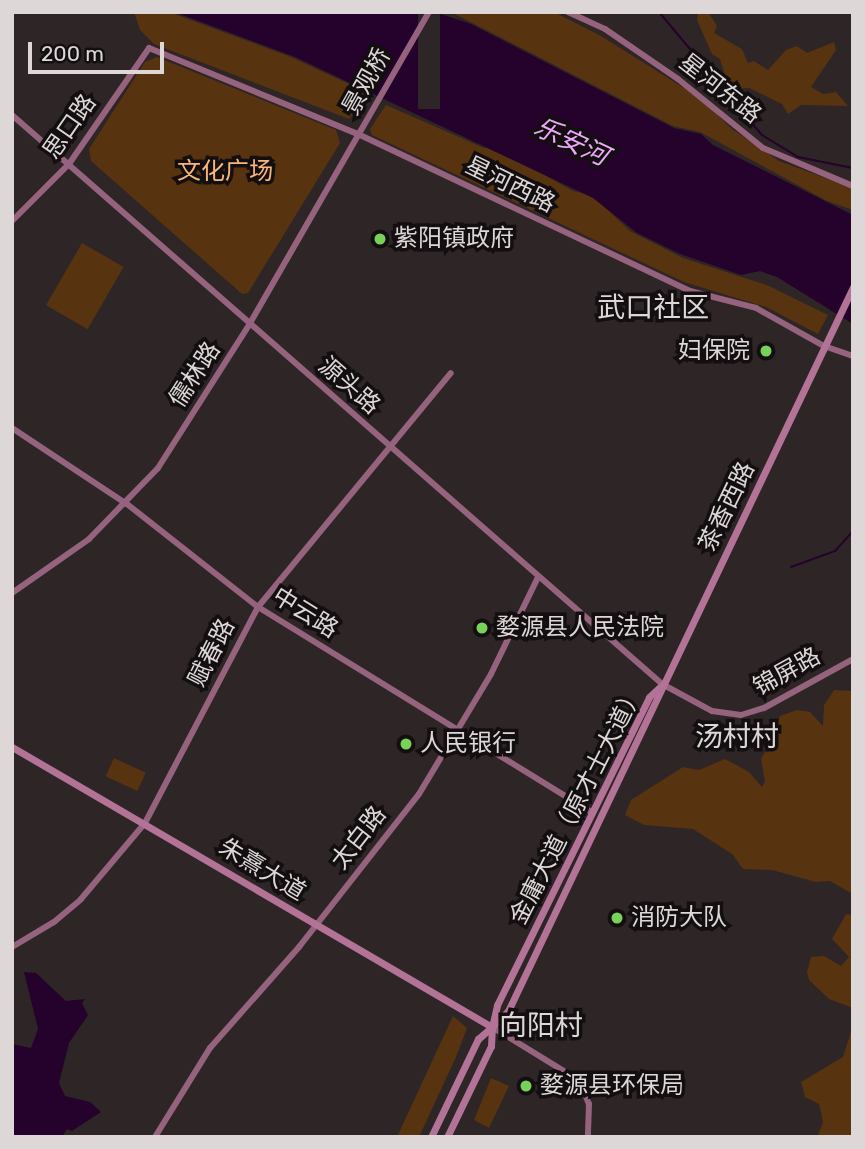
<!DOCTYPE html>
<meta charset="utf-8">
<style>
body{margin:0}
#map{position:relative;width:865px;height:1149px;overflow:hidden;background:#2e2526;font-family:Rubik,"Noto Sans SC",sans-serif}
div>[style]{position:absolute}
[style*='--x']{left:calc(var(--x)*1px);top:calc(var(--y)*1px);width:calc(var(--w)*1px);rotate:calc(var(--a)*1deg)}
.green>*{inset:0;background:#57330f;transform-origin:0 0}
.water>*{inset:0;background:#25022c}
.pier>*{inset:0;background:#2e2526;transform-origin:0 0}
.stream>*{height:2px;margin:-1px;padding:0 1px;transform-origin:1px;border-radius:1px;background:#25022c}
.secondary>*{height:6px;margin:-3px;padding:0 3px;transform-origin:3px;border-radius:3px;background:#95637e}
.primary>*{height:7px;margin:-3.5px;padding:0 3.5px;transform-origin:3.5px;border-radius:3.5px;background:#b37396}
.dots>*{width:19px;height:19px;translate:-50% -50%;box-sizing:border-box;border:4px solid #130f10;border-radius:50%}
span{translate:-50% -50%;white-space:nowrap;text-align:center;line-height:1.15;-webkit-text-stroke:7px #130f10;paint-order:stroke}
.street-label{font-size:24px;color:#ddd7d7}
.park-label{font-size:24px;color:#fab578}
.poi-label{font-size:24px;color:#ddd7d7}
.left{translate:0 -50%;text-align:left}
.right{translate:-100% -50%;text-align:right}
.water-label{font-size:26px;color:#efa7fd;font-style:italic}
.quarter-label{font-size:28px;color:#ddd7d7}
.frame{position:absolute;inset:0;border:14px solid #ddd7d7;pointer-events:none}
.scale{position:absolute;left:28px;top:42px;width:136px;height:32px;box-sizing:border-box;border:4px solid #ddd7d7;border-top:0;padding-left:9px;font-size:21px;line-height:24px;white-space:nowrap;color:#ddd7d7;-webkit-text-stroke:5px #130f10;paint-order:stroke}
</style>
<div id="map">
<div class="green">
<div style="clip-path:polygon(169px 12px,291px 57px,364px 91px,365px 97px,349px 119px,154px 44px,140px 30px,134px 12px)"></div>
<div style="clip-path:polygon(451px 12px,554px 12px,601px 36px,700px 98px,732px 129px,779px 161px,853px 188px,853px 210px,827px 201px,700px 132px,673px 126px)"></div>
<div style="clip-path:polygon(698px 12px,708px 12px,717px 26px,714px 33px,742px 49px,748px 63px,754px 61px,768px 70px,786px 50px,797px 46px,807px 53px,834px 42px,836px 50px,811px 87px,823px 94px,836px 92px,848px 106px,801px 105px,788px 114px,782px 104px,749px 88px,729px 89px,720px 59px,712px 54px,697px 20px)"></div>
<div style="clip-path:polygon(157px 57px,336px 130px,340px 143px,248px 293px,242px 294px,91px 161px,89px 149px,145px 62px)"></div>
<div style="clip-path:polygon(386px 105px,484px 148px,494px 146px,573px 191px,592px 195px,630px 231px,683px 258px,769px 286px,828px 315px,818px 334px,766px 307px,684px 282px,372px 135px,370px 129px)"></div>
<div style="left:82px;top:243px;width:48px;height:72px;rotate:30deg"></div>
<div style="clip-path:polygon(834px 690px,853px 691px,853px 894px,830px 881px,816px 882px,772px 870px,743px 869px,732px 854px,693px 829px,644px 825px,625px 815px,631px 800px,683px 767px,699px 770px,725px 759px,749px 772px,762px 787px,765px 782px,761px 758px,771px 744px,780px 716px,797px 710px,810px 712px,823px 726px,824px 705px)"></div>
<div style="left:114px;top:758px;width:35px;height:20px;rotate:25deg"></div>
<div style="clip-path:polygon(846px 914px,853px 915px,853px 1008px,829px 999px,809px 980px,807px 972px,811px 957px,824px 956px,841px 966px,849px 957px,832px 939px)"></div>
<div style="clip-path:polygon(453px 1016px,467px 1028px,456px 1057px,419px 1137px,397px 1137px)"></div>
<div style="clip-path:polygon(853px 1025px,853px 1135px,817px 1137px,823px 1122px,819px 1104px,805px 1097px,801px 1082px,843px 1057px)"></div>
<div style="clip-path:polygon(491px 1078px,509px 1086px,489px 1128px,474px 1120px)"></div>
</div>
<div class="water">
<div style="clip-path:polygon(174px 12px,435px 12px,471px 24px,674px 128px,701px 134px,713px 145px,853px 215px,853px 324px,777px 277px,760px 271px,741px 275px,680px 254px,637px 233px,593px 198px,295px 57px)"></div>
<div style="clip-path:polygon(24px 972px,36px 973px,66px 1001px,85px 999px,82px 1003px,88px 1015px,69px 1043px,59px 1083px,65px 1096px,90px 1102px,101px 1112px,72px 1131px,67px 1129px,62px 1137px,12px 1137px,12px 1044px,31px 1048px,38px 1029px)"></div>
</div>
<div class="pier">
<div style="left:418px;top:12px;width:22px;height:97px"></div>
</div>
<div class="stream">
<div style="--x:659;--y:12;--w:160;--a:50.1"></div>
<div style="--x:762;--y:135;--w:42;--a:31.4"></div>
<div style="--x:798;--y:157;--w:56;--a:11.3"></div>
<div style="--x:791;--y:567;--w:47;--a:-20"></div>
<div style="--x:835;--y:551;--w:27;--a:-48"></div>
</div>
<div class="secondary">
<div style="--x:568;--y:12;--w:41;--a:24.7"></div>
<div style="--x:605;--y:29;--w:88;--a:34.4"></div>
<div style="--x:678;--y:79;--w:109;--a:39.1"></div>
<div style="--x:763;--y:148;--w:98;--a:22.9"></div>
<div style="--x:12;--y:115;--w:864;--a:41.2"></div>
<div style="--x:662;--y:684;--w:57;--a:28.4"></div>
<div style="--x:712;--y:711;--w:29;--a:8"></div>
<div style="--x:741;--y:715;--w:24;--a:-17"></div>
<div style="--x:764;--y:708;--w:102;--a:-28.8"></div>
<div style="--x:12;--y:221;--w:81;--a:-45"></div>
<div style="--x:69;--y:164;--w:141;--a:-55.4"></div>
<div style="--x:149;--y:48;--w:228;--a:22.4"></div>
<div style="--x:360;--y:135;--w:365;--a:25.3"></div>
<div style="--x:690;--y:291;--w:68;--a:14.4"></div>
<div style="--x:756;--y:308;--w:78;--a:29.2"></div>
<div style="--x:824;--y:346;--w:31;--a:19"></div>
<div style="--x:12;--y:428;--w:138;--a:33.5"></div>
<div style="--x:127;--y:504;--w:167;--a:38.2"></div>
<div style="--x:258;--y:607;--w:391;--a:31.6"></div>
<div style="--x:12;--y:593;--w:94;--a:-35"></div>
<div style="--x:89;--y:539;--w:99;--a:-45.8"></div>
<div style="--x:158;--y:468;--w:169;--a:-57.5"></div>
<div style="--x:249;--y:325;--w:361;--a:-60.1"></div>
<div style="--x:12;--y:947;--w:49;--a:-30.8"></div>
<div style="--x:54;--y:922;--w:35;--a:-40"></div>
<div style="--x:81;--y:899;--w:99;--a:-49.9"></div>
<div style="--x:145;--y:823;--w:244;--a:-62.4"></div>
<div style="--x:258;--y:607;--w:303;--a:-50.5"></div>
<div style="--x:492;--y:1027;--w:103;--a:31.5"></div>
<div style="--x:580;--y:1081;--w:25;--a:69"></div>
<div style="--x:589;--y:1104;--w:33;--a:92"></div>
<div style="--x:155;--y:1137;--w:105;--a:-58.3"></div>
<div style="--x:210;--y:1048;--w:135;--a:-48.6"></div>
<div style="--x:299;--y:947;--w:194;--a:-51.9"></div>
<div style="--x:419;--y:794;--w:140;--a:-59"></div>
<div style="--x:491;--y:674;--w:108;--a:-64.1"></div>
</div>
<div class="primary">
<div style="--x:12;--y:747;--w:556;--a:30.26"></div>
<div style="--x:431;--y:1137;--w:109;--a:-64.4"></div>
<div style="--x:478;--y:1039;--w:18;--a:-41"></div>
<div style="--x:492;--y:1027;--w:23;--a:-77"></div>
<div style="--x:497;--y:1005;--w:343;--a:-63.7"></div>
<div style="--x:649;--y:697;--w:18;--a:-43"></div>
<div style="--x:447;--y:1137;--w:101;--a:-64.2"></div>
<div style="--x:491;--y:1046;--w:19;--a:-87"></div>
<div style="--x:492;--y:1027;--w:23;--a:-45"></div>
<div style="--x:508;--y:1011;--w:802;--a:-64.52"></div>
</div>
<div class="dots">
<div style="left:380px;top:239px;background:#78d158"></div>
<div style="left:766px;top:351px;background:#78d158"></div>
<div style="left:482px;top:628px;background:#78d158"></div>
<div style="left:406px;top:744px;background:#78d158"></div>
<div style="left:617px;top:918px;background:#78d158"></div>
<div style="left:526px;top:1086px;background:#78d158"></div>
</div>
<div class="street-label">
<span style="left:367px;top:82px;rotate:-61deg">景观桥</span>
<span style="left:720px;top:89px;rotate:38deg">星河东路</span>
<span style="left:70px;top:127px;rotate:-55deg">思口路</span>
<span style="left:510px;top:185px;rotate:26deg">星河西路</span>
<span style="left:195px;top:375px;rotate:-57deg">儒林路</span>
<span style="left:349px;top:386px;rotate:41deg">源头路</span>
<span style="left:727px;top:507px;rotate:-64deg">茶香西路</span>
<span style="left:305px;top:613px;rotate:32deg">中云路</span>
<span style="left:212px;top:653px;rotate:-63deg">赋春路</span>
<span style="left:787px;top:672px;rotate:-29deg">锦屏路</span>
<span style="left:577px;top:805px;rotate:-63deg">金庸大道（原才士大道）</span>
<span style="left:359px;top:838px;rotate:-52deg">太白路</span>
<span style="left:262px;top:870px;rotate:31deg">朱熹大道</span>
</div>
<div class="park-label">
<span style="left:225px;top:172px">文化广场</span>
</div>
<div class="poi-label">
<span class="left" style="left:394px;top:239px">紫阳镇政府</span>
<span class="right" style="left:750px;top:351px">妇保院</span>
<span class="left" style="left:496px;top:628px">婺源县人民法院</span>
<span class="left" style="left:420px;top:744px">人民银行</span>
<span class="left" style="left:631px;top:918px">消防大队</span>
<span class="left" style="left:540px;top:1086px">婺源县环保局</span>
</div>
<div class="water-label">
<span style="left:571px;top:142px;rotate:25deg">乐安河</span>
</div>
<div class="quarter-label">
<span style="left:653px;top:308px">武口社区</span>
<span style="left:737px;top:737px">汤村村</span>
<span style="left:541px;top:1026px">向阳村</span>
</div>
<div class="frame"></div>
<div class="scale">200 m</div>
</div>
